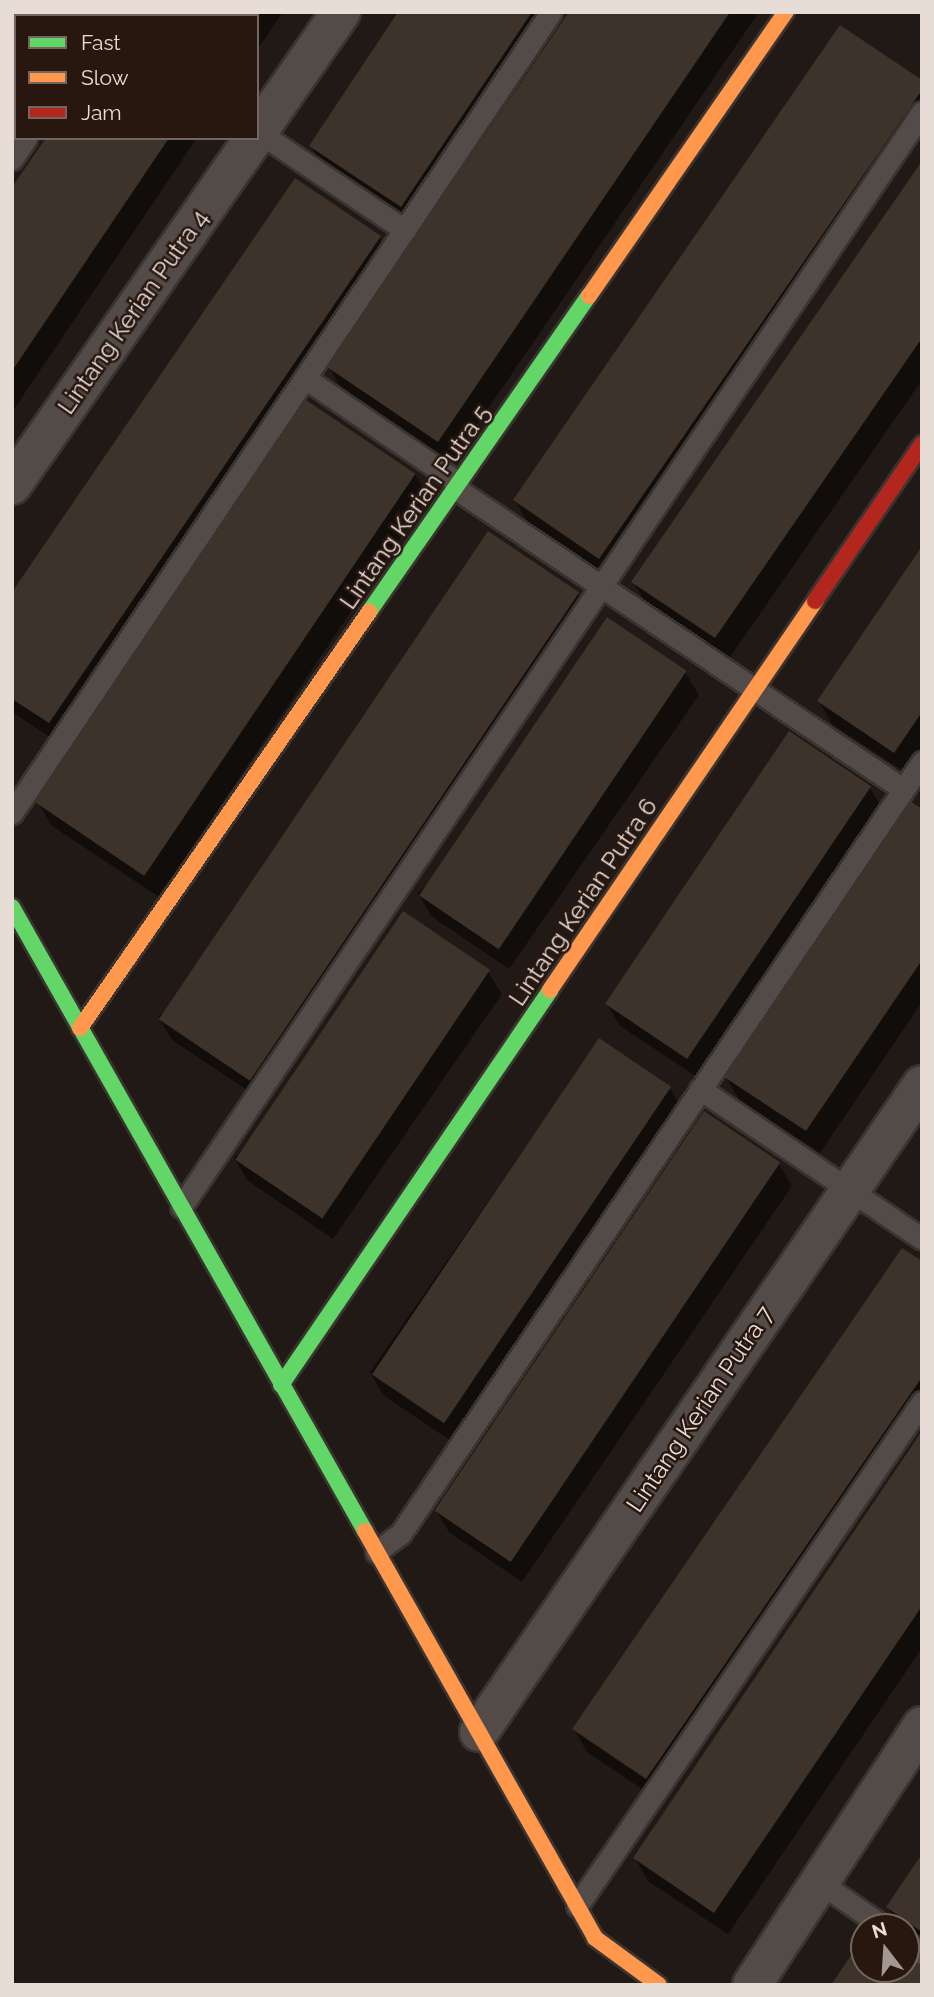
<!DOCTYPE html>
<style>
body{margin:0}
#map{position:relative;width:934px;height:1997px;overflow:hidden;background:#211915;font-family:Raleway,sans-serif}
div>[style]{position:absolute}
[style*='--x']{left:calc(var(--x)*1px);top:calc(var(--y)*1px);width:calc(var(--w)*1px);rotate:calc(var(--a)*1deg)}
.shadow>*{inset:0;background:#0007}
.building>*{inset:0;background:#3d332a;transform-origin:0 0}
.roads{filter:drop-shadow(2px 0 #3a3431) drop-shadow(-2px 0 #3a3431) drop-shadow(0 2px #3a3431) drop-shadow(0 -2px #3a3431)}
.lane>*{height:21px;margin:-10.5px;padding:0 10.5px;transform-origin:10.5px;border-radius:10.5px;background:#524b48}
.street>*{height:38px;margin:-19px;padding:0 19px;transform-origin:19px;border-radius:19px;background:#524b48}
.fast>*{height:16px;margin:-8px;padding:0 8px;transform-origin:8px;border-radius:8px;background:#63d668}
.slow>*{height:16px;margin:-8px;padding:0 8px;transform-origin:8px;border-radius:8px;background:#ff974d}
.jam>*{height:16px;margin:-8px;padding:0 8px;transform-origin:8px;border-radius:8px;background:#b3261e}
span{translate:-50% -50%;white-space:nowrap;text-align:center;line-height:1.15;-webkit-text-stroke:5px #27170f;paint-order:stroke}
.street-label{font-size:24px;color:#e8dcd7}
.frame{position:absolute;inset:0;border:14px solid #e8dcd7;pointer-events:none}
.legend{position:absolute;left:14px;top:14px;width:245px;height:126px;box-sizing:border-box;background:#27170f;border:2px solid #74665f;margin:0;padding:9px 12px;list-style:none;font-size:21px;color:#e8dcd7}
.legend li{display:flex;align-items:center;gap:14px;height:35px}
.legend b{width:35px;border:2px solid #74665f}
.north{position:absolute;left:850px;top:1913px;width:70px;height:70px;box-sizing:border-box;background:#27170f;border:2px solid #74665f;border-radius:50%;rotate:343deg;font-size:19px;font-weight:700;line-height:28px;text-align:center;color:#e8dcd7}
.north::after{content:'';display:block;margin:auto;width:24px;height:32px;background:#a29893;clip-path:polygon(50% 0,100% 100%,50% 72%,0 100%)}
</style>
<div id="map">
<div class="shadow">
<div style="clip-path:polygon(12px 12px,53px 16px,16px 16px,16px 138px,36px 138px,12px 173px)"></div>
<div style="clip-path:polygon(132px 12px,283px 12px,257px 50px,257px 16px)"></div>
<div style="clip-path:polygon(400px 12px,560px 12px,414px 229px,324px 169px,311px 146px)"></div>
<div style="clip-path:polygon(571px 12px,759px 12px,451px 463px,342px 390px,329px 367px)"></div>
<div style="clip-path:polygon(922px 82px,922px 132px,612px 580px,528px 523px,515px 500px)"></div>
<div style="clip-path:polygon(47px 138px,197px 138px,12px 412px,12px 191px)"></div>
<div style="clip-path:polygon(922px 164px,922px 380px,728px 660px,647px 605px,633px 582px)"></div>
<div style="clip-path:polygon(380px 238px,393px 261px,62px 745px,12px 712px,12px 595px)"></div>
<div style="clip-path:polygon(415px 474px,428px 497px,159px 897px,52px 826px,38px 803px)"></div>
<div style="clip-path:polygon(922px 549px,922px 754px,908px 774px,832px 724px,819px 701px)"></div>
<div style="clip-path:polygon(578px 593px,591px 616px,262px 1100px,172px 1040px,158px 1017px)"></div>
<div style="clip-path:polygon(685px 672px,699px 695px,509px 969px,431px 916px,418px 893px)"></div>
<div style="clip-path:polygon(869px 787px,883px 810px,700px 1079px,620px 1026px,606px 1003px)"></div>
<div style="clip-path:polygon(922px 811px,922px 1002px,820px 1153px,739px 1100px,726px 1077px)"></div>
<div style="clip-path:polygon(488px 972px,502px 994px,333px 1239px,247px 1180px,234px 1157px)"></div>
<div style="clip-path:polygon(600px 1040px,670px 1088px,683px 1111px,454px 1443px,383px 1395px,370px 1372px)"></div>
<div style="clip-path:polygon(778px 1163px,792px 1186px,522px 1582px,449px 1532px,435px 1509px)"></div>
<div style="clip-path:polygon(922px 1263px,922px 1418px,660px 1801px,587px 1752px,574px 1729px)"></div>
<div style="clip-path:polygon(922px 1434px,922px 1648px,728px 1934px,648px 1881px,635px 1858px)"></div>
<div style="clip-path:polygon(922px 1857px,922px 1944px,899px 1927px,888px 1907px)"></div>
</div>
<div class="building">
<div style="clip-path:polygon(12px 12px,56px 16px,16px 16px,12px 132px)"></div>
<div style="clip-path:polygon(255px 12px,252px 16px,129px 14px,130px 12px)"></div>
<div style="clip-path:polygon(398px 12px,532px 12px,401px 207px,309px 146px)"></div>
<div style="clip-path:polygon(569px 12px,730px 12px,438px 442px,327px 367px)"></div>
<div style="clip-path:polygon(840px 25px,922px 80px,922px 90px,599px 559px,513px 500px)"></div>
<div style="clip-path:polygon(46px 138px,169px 138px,12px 371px,12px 187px)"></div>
<div style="clip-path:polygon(922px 161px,922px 338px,715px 638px,631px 582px)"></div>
<div style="clip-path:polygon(295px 178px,381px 236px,49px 723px,12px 699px,12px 592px)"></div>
<div style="left:306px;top:400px;width:132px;height:485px;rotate:34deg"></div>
<div style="left:488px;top:531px;width:110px;height:589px;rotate:34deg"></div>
<div style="clip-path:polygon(922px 546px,922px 712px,894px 753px,817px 701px)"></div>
<div style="left:607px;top:617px;width:96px;height:336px;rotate:34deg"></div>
<div style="left:789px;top:731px;width:99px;height:329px;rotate:34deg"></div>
<div style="clip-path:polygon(910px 801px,922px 809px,922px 960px,806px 1131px,724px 1077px)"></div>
<div style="left:403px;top:911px;width:105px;height:300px;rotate:34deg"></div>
<div style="left:599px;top:1038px;width:87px;height:406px;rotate:34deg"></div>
<div style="left:704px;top:1111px;width:92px;height:482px;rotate:34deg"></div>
<div style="clip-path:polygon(902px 1248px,922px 1261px,922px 1377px,646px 1779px,572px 1729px)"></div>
<div style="clip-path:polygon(922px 1431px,922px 1606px,714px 1913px,633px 1858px)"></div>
<div style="clip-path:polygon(922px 1854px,922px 1932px,886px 1907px)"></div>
<div style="clip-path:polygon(864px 1936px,864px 1969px,906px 1969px,906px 1957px,922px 1967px,922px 1985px,831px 1985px)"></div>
</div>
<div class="roads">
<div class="lane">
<div style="--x:108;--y:16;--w:5;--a:-53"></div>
<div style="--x:257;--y:131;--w:178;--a:33.8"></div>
<div style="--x:12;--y:159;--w:25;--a:-56"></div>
<div style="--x:305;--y:378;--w:186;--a:34.3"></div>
<div style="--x:455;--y:488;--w:540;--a:33.9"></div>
<div style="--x:12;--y:813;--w:965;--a:-56.06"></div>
<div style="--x:700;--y:1089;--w:268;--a:34"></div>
<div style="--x:181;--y:1207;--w:1322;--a:-55.91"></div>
<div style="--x:376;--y:1552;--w:31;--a:-37"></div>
<div style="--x:401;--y:1533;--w:931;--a:-55.95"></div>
<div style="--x:819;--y:1882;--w:79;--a:34.7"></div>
<div style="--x:577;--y:1906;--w:611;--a:-55.61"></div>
<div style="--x:906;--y:1942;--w:19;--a:35"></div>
</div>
<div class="street">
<div style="--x:257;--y:133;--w:147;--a:-55.2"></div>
<div style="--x:12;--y:485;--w:423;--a:-55.1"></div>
<div style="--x:479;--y:1732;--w:784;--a:-55.6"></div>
<div style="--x:752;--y:1985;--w:310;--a:-56.7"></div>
</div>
<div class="fast">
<div style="--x:369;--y:612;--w:385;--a:-55.2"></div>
<div style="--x:12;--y:907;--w:717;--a:60.5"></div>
<div style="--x:281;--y:1385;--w:478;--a:-55.7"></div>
</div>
<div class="slow">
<div style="--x:589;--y:296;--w:346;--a:-55.3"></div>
<div style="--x:550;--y:990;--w:471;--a:-55.7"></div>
<div style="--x:80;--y:1028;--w:507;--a:-55.21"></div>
<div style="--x:365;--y:1531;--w:467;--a:60.5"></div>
<div style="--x:595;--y:1938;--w:79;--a:36.3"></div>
</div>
<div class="jam">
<div style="--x:815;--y:601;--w:190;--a:-55.7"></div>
</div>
</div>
<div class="street-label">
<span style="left:133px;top:312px;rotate:-55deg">Lintang Kerian Putra 4</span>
<span style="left:415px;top:507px;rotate:-55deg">Lintang Kerian Putra 5</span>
<span style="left:583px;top:902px;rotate:-56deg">Lintang Kerian Putra 6</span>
<span style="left:700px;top:1409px;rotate:-56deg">Lintang Kerian Putra 7</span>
</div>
<div class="frame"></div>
<ul class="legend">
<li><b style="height:9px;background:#63d668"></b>Fast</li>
<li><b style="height:9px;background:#ff974d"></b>Slow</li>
<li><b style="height:9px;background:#b3261e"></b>Jam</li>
</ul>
<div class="north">N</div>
</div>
